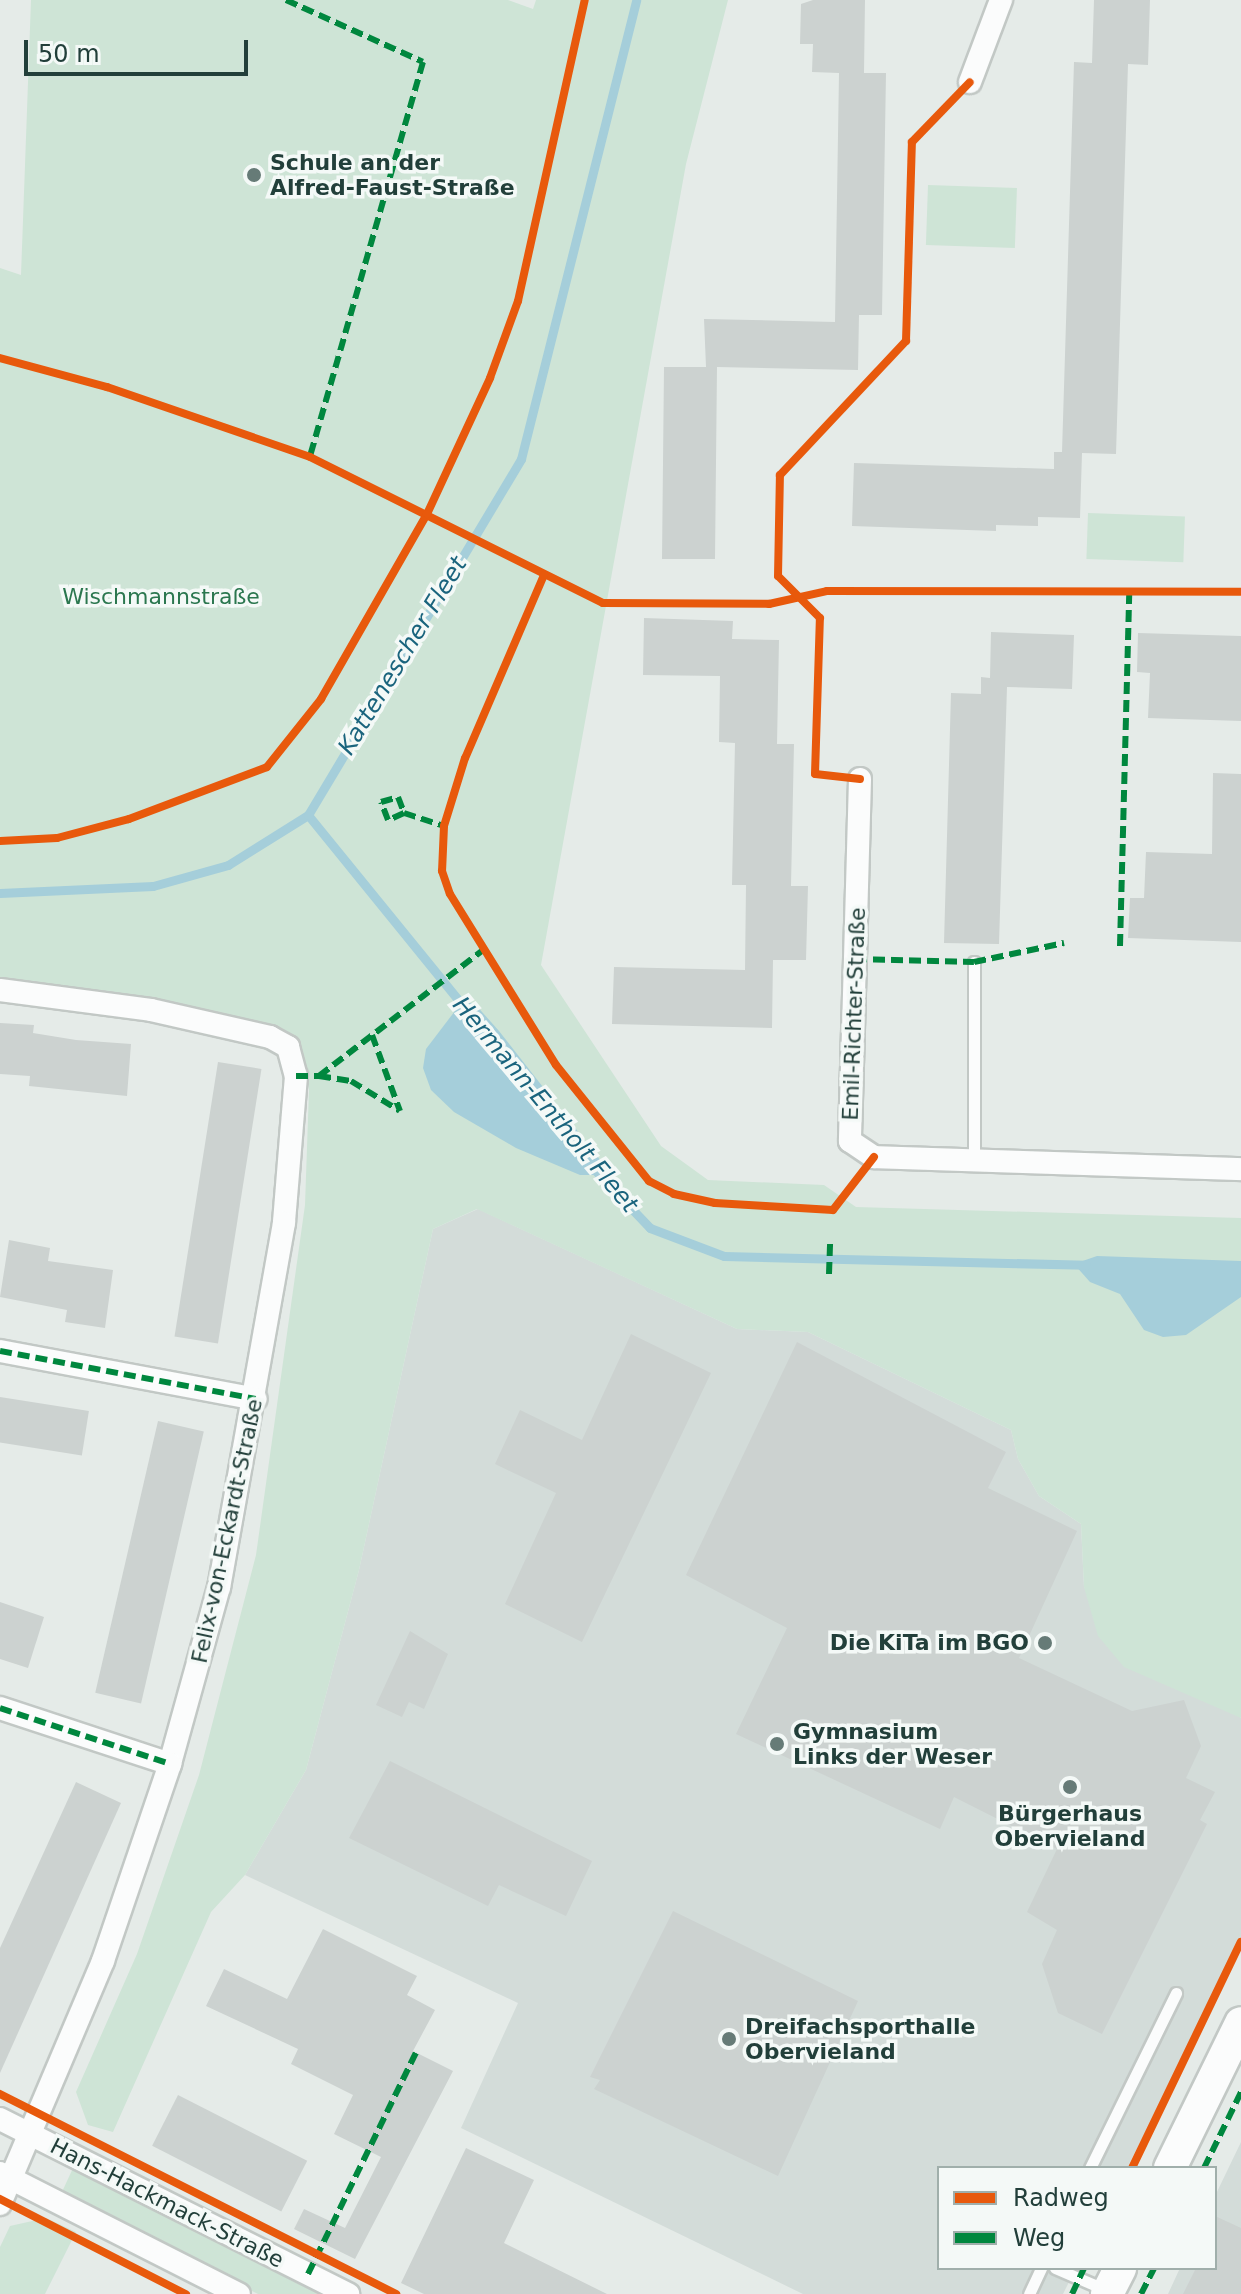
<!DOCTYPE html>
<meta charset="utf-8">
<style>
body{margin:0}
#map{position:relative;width:1241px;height:2294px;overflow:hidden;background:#e5ebe8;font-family:"DejaVu Sans",sans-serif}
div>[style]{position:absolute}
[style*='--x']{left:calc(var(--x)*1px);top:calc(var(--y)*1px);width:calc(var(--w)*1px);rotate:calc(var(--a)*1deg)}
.built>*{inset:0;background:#d3dcd9}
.green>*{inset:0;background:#cee4d6;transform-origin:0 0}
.water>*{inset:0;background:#a5ceda}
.stream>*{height:9px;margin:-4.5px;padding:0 4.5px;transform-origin:4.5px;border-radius:4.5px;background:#a5ceda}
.building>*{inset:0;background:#ccd2d0;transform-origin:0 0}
.roads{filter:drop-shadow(2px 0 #c2c8c5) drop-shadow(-2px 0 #c2c8c5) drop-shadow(0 2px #c2c8c5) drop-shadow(0 -2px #c2c8c5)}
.lane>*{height:11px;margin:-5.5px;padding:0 5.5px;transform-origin:5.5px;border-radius:5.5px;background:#fbfcfc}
.street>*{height:22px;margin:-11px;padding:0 11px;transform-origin:11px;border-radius:11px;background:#fbfcfc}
.secondary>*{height:32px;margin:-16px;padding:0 16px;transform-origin:16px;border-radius:16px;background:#fbfcfc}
.quiet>*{height:6px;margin-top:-3px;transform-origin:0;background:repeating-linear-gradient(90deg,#00873e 0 12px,transparent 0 18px)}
.cycleway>*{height:8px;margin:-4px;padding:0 4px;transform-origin:4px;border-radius:4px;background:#e8590c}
.dots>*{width:22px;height:22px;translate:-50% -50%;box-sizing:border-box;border:4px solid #f4f9f7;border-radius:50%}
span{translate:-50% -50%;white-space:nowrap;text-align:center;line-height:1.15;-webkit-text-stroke:7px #f4f9f7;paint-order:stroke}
.poi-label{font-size:22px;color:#223f3a;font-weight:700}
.left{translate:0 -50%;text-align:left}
.right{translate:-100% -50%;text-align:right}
.park-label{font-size:22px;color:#2b774f}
.street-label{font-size:22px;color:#223f3a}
.water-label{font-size:24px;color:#1a647d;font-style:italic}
.legend{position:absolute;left:937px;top:2166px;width:280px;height:104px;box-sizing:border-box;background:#f4f9f7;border:2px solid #a0afab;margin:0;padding:10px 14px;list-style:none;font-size:24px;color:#223f3a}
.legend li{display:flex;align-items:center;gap:16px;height:40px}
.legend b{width:40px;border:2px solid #a0afab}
.scale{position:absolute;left:24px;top:40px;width:224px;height:36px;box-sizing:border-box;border:4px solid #223f3a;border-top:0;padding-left:10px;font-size:24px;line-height:28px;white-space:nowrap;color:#223f3a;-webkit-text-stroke:6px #f4f9f7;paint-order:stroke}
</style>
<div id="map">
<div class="built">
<div style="clip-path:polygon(478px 1209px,737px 1329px,808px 1332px,1011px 1430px,1018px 1459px,1039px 1496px,1081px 1524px,1084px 1587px,1241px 1718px,1241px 1946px,1127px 2168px,939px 2168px,939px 2268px,1076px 2268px,1063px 2294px,803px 2294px,461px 2128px,518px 2003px,245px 1875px,306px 1770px,359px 1570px,433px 1229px)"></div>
<div style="clip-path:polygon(1241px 2142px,1241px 2294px,1168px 2294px,1180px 2268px,1215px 2268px,1215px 2196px)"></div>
</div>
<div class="green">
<div style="clip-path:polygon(31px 0,508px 0,533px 9px,536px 0,728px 0,686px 164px,541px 965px,661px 1146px,708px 1180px,824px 1185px,856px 1207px,1241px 1218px,1241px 1718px,1124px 1667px,1098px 1636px,1084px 1587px,1081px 1524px,1039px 1496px,1018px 1459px,1011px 1430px,808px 1332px,737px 1329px,477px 1209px,433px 1229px,359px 1570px,306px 1770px,245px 1875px,211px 1912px,113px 2132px,88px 2125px,76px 2092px,137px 1954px,199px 1775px,256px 1555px,305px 1205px,309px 1090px,302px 1051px,281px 1031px,232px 1016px,0 980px,0 268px,21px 275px)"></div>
<div style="left:928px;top:185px;width:89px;height:60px;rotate:2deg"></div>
<div style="left:1088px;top:513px;width:97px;height:46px;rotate:2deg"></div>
<div style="clip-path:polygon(74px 2166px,333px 2294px,258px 2294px,61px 2194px)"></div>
<div style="clip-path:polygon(46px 2218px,76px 2232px,45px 2294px,0 2294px,0 2247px,10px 2226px)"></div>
</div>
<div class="water">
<div style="clip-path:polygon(461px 1003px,474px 1003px,499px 1031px,601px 1161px,598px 1175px,580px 1175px,516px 1148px,454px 1112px,431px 1090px,423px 1068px,426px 1049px)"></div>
<div style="clip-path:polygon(1097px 1256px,1241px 1261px,1241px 1297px,1186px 1335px,1163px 1337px,1144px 1330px,1120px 1294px,1090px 1282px,1074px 1264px)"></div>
</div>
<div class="stream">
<div style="--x:308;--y:815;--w:254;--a:50.9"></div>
<div style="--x:0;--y:893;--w:153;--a:-2.6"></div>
<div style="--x:153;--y:886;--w:78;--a:-15.6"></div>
<div style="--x:228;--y:865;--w:94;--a:-32"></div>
<div style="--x:308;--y:815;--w:415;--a:-59.1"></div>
<div style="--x:521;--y:459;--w:473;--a:-75.9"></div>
<div style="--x:592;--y:1167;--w:84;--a:46.4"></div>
<div style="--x:650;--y:1228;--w:79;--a:20.7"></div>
<div style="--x:724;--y:1256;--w:362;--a:1.4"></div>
</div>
<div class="building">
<div style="clip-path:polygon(813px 0,865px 0,864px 73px,886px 73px,882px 315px,859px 315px,858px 370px,717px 367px,715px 559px,662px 559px,664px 367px,706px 367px,704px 319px,835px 322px,839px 73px,812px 72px,813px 44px,800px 44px,801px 4px)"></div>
<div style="clip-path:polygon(1094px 0,1150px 0,1148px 65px,1128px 64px,1116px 454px,1082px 453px,1080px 518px,1038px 517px,1038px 526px,996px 525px,996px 531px,852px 526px,854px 463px,1054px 469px,1054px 452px,1062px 452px,1074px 62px,1092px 63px)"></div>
<div style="clip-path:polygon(644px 618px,733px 621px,732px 639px,779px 640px,777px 744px,794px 744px,791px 886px,808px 886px,806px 960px,773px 960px,772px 1028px,612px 1024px,614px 967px,745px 970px,746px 885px,732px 885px,735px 743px,719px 742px,720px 676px,643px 675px)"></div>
<div style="clip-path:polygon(991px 632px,1074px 635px,1072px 689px,1007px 687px,999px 944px,944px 943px,951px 693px,981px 694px,981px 677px,990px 678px)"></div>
<div style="clip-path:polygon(1138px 633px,1241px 636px,1241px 721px,1148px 718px,1150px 673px,1137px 672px)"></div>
<div style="clip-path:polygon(1213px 773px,1241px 774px,1241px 942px,1128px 938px,1130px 898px,1144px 898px,1146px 852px,1212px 854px)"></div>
<div style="clip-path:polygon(0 1023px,34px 1025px,33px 1033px,76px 1040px,131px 1044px,127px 1096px,29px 1086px,30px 1076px,0 1074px)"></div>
<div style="left:218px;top:1062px;width:44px;height:278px;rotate:9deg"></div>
<div style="clip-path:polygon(9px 1240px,50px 1248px,48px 1261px,113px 1270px,105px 1328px,65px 1322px,67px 1310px,0 1297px)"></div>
<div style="clip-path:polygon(631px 1334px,711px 1373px,582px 1642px,505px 1604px,556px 1493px,495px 1464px,520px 1410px,582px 1440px)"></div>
<div style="clip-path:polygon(797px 1342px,1006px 1452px,988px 1488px,1077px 1531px,1019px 1658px,1132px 1711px,1184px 1700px,1201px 1746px,1186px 1778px,1215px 1792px,1200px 1820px,1207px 1824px,1102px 2034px,1058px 2013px,1042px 1964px,1057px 1930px,1027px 1912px,1057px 1849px,954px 1797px,940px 1829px,736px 1734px,787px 1628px,686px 1575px)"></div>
<div style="left:0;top:1397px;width:90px;height:45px;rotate:9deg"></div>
<div style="left:158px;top:1421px;width:47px;height:279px;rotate:13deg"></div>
<div style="clip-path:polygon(0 1602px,44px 1617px,28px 1668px,0 1659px)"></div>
<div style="clip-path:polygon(410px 1631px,448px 1654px,424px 1709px,409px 1702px,402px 1717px,376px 1705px)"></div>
<div style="clip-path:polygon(390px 1761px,592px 1861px,566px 1916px,499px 1885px,488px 1906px,349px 1838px)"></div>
<div style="clip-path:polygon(76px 1782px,121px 1803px,0 2073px,0 1948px)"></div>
<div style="clip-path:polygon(673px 1911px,858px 2001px,778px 2176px,594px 2089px,600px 2080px,590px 2077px)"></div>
<div style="clip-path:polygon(323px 1929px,417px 1976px,407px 1995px,435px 2010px,413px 2051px,453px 2071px,355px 2259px,294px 2229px,304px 2209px,345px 2228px,381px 2157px,334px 2134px,353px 2095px,291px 2064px,298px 2049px,206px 2006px,224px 1969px,287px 1999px)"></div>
<div style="left:178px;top:2095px;width:145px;height:57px;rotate:27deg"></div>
<div style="clip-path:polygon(466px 2148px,534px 2180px,504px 2243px,607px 2294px,424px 2294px,401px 2283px)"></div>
<div style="clip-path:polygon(1215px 2216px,1241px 2228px,1241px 2294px,1183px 2294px,1196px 2268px,1215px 2268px)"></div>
</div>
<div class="roads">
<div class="lane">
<div style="--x:974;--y:962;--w:197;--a:90"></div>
<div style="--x:1090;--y:2168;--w:195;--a:-63.8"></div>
<div style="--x:1055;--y:2268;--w:56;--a:23.3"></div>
<div style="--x:1029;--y:2294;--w:29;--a:-65"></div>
</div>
<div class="street">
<div style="--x:970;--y:82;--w:88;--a:-69.3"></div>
<div style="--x:860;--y:779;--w:362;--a:91.6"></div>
<div style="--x:850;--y:1141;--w:29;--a:34"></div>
<div style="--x:874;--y:1157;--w:367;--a:1.9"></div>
<div style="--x:0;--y:990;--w:152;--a:7.5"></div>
<div style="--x:151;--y:1010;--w:122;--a:12.8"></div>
<div style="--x:270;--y:1037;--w:21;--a:29"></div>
<div style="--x:288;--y:1047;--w:30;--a:75"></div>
<div style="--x:296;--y:1076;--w:147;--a:94.7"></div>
<div style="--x:284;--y:1223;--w:370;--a:100.1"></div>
<div style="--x:219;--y:1587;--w:184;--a:105.5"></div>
<div style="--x:170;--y:1764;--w:208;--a:108.8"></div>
<div style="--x:103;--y:1961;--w:264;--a:113"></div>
<div style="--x:0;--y:1351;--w:260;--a:10.6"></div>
<div style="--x:0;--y:1708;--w:179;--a:18.2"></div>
<div style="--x:0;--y:2119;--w:390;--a:26.7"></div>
<div style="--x:0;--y:2173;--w:268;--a:26.9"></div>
</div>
<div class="secondary">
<div style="--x:1170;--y:2168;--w:161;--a:-63.9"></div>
<div style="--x:1107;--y:2294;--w:29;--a:-63"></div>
</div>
</div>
<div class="quiet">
<div style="--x:286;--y:0;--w:150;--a:24.3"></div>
<div style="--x:423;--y:62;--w:411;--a:106"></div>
<div style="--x:404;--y:813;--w:17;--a:156"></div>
<div style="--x:388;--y:820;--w:19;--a:-111"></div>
<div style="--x:381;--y:802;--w:18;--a:-16"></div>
<div style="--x:398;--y:797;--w:17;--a:69"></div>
<div style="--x:404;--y:813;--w:42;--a:18"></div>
<div style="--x:1120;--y:946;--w:354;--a:-88.5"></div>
<div style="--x:855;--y:959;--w:119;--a:1.4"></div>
<div style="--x:974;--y:962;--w:92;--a:-11.9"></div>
<div style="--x:372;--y:1035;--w:81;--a:69.8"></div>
<div style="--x:296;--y:1076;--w:23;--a:0"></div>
<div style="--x:319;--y:1076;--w:207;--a:-37.5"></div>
<div style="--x:319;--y:1076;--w:32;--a:9"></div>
<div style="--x:351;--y:1081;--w:57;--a:31.5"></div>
<div style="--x:829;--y:1274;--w:32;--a:-88"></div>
<div style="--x:0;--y:1351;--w:260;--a:10.6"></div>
<div style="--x:0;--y:1708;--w:179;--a:18.2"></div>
<div style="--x:1204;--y:2168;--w:85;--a:-64"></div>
<div style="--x:308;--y:2274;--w:246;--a:-64"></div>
<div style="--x:1072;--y:2294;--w:29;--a:-65"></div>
<div style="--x:1141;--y:2294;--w:29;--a:-63"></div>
</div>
<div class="cycleway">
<div style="--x:0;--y:358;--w:111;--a:15.2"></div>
<div style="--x:107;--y:387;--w:215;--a:19"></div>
<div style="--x:310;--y:457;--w:327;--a:26.5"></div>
<div style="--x:603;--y:603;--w:166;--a:0.3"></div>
<div style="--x:769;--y:604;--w:59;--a:-12.6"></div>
<div style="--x:827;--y:591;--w:414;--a:0.1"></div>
<div style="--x:544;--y:575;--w:199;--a:113.3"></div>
<div style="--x:465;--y:758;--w:71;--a:107.2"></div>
<div style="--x:444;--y:826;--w:45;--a:92.5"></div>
<div style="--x:442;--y:871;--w:24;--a:71"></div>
<div style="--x:450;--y:894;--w:201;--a:58.2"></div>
<div style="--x:556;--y:1065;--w:149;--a:51.3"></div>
<div style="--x:649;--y:1181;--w:28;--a:27"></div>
<div style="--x:674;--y:1194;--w:42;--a:12.4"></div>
<div style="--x:715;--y:1203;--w:118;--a:3.4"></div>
<div style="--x:833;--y:1210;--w:67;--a:-52.3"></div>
<div style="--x:860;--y:779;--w:45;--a:-173.7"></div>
<div style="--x:815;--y:774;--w:156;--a:-88.2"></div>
<div style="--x:820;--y:618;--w:59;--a:-135"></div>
<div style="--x:778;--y:576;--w:101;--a:-88.9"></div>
<div style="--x:780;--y:475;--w:184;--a:-46.8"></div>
<div style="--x:906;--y:341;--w:199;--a:-88.3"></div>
<div style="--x:912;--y:142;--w:83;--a:-46"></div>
<div style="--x:0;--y:841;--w:57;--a:-3"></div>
<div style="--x:57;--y:838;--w:74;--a:-14.8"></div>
<div style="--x:129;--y:819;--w:147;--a:-20.6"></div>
<div style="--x:267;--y:767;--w:87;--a:-51.5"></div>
<div style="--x:321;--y:699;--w:213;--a:-60.2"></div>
<div style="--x:427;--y:514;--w:150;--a:-65.1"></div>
<div style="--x:490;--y:378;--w:82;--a:-70"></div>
<div style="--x:518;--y:301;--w:308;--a:-77.5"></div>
<div style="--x:0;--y:2094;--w:444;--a:26.8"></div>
<div style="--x:1132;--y:2168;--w:251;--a:-64.3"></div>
<div style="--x:0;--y:2199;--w:209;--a:27.1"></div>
</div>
<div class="dots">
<div style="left:254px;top:175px;background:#667b77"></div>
<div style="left:1045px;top:1643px;background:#667b77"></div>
<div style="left:777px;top:1744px;background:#667b77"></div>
<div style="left:1070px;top:1787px;background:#667b77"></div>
<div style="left:729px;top:2039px;background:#667b77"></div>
</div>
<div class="poi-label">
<span class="left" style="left:270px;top:175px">Schule an der<br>Alfred-Faust-Straße</span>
<span class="right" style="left:1029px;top:1643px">Die KiTa im BGO</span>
<span class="left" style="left:793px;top:1744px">Gymnasium<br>Links der Weser</span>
<span style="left:1070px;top:1826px">Bürgerhaus<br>Obervieland</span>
<span class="left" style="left:745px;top:2039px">Dreifachsporthalle<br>Obervieland</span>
</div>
<div class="park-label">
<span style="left:161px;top:597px">Wischmannstraße</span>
</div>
<div class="street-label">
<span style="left:854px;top:1014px;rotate:-88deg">Emil-Richter-Straße</span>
<span style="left:227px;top:1531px;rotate:-78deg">Felix-von-Eckardt-Straße</span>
<span style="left:167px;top:2203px;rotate:27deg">Hans-Hackmack-Straße</span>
</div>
<div class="water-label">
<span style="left:403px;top:656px;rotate:-59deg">Kattenescher Fleet</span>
<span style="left:545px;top:1105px;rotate:50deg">Hermann-Entholt Fleet</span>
</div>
<ul class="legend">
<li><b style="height:10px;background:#e8590c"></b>Radweg</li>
<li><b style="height:10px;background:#00873e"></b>Weg</li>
</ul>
<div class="scale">50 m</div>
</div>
